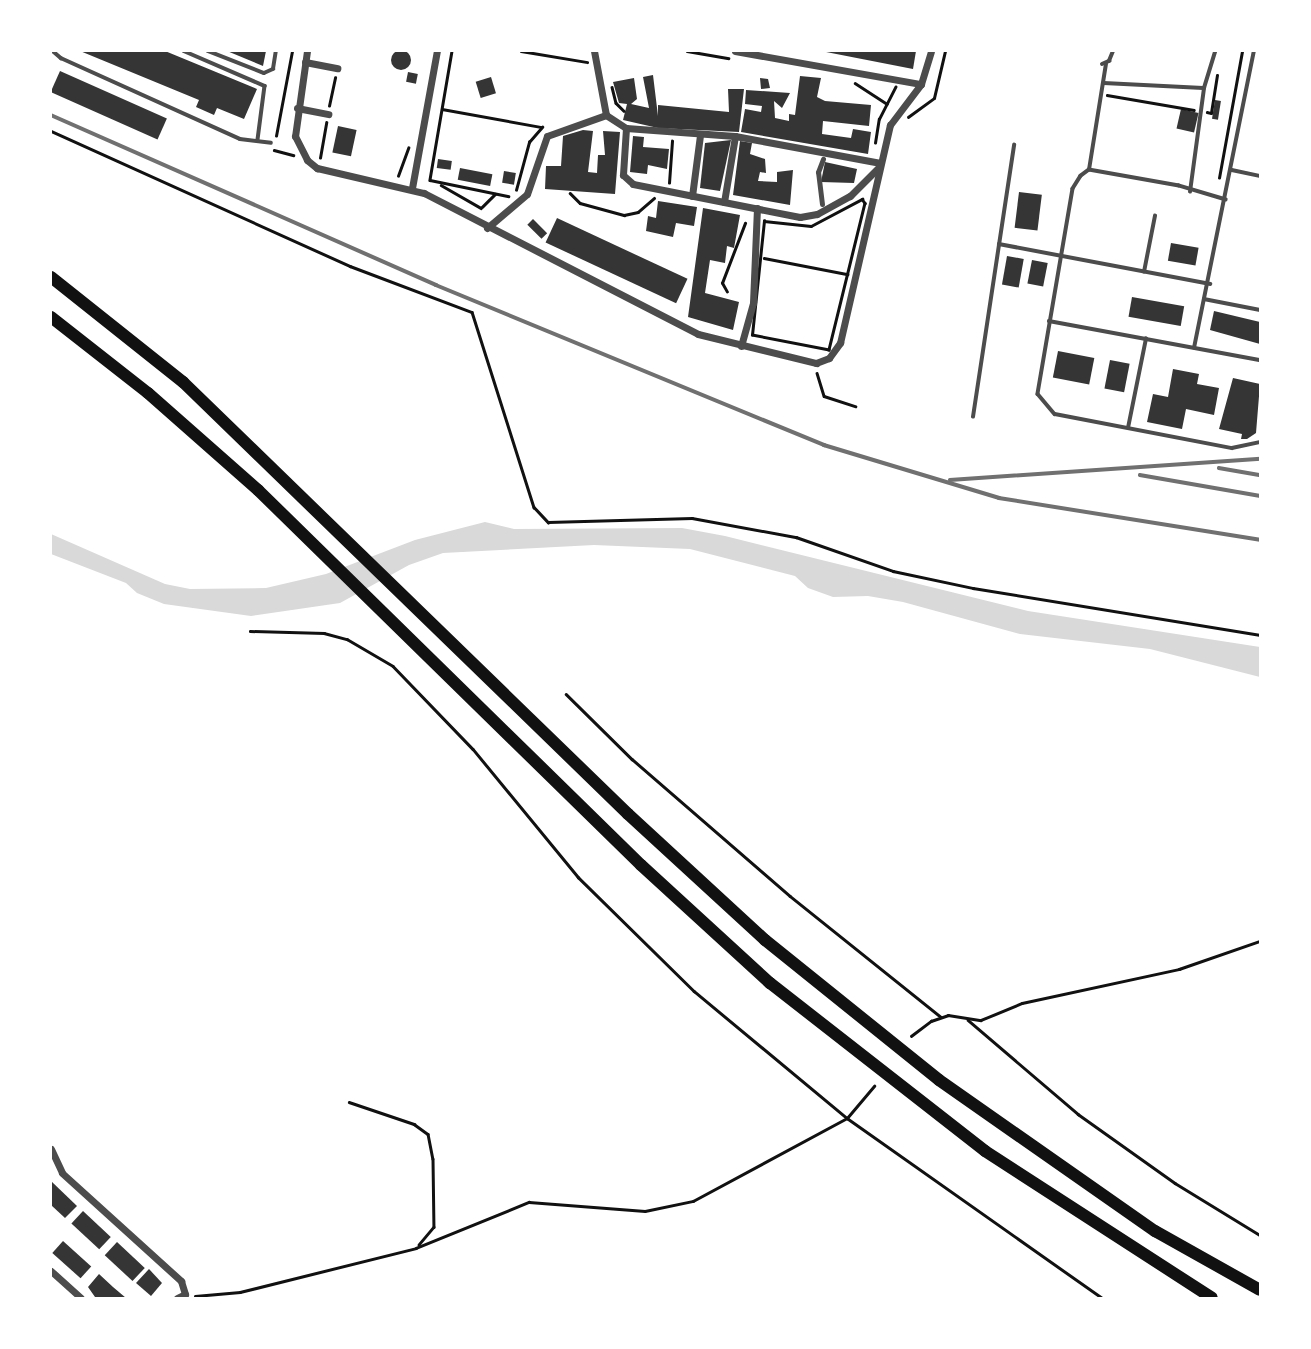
<!DOCTYPE html>
<style>
body{margin:0}
#map{position:relative;width:1311px;height:1349px;overflow:hidden;background:#fff;font-family:"Archivo Narrow",sans-serif}
div>[style]{position:absolute}
[style*='--x']{left:calc(var(--x)*1px);top:calc(var(--y)*1px);width:calc(var(--w)*1px);rotate:calc(var(--a)*1deg)}
.water>*{inset:0;background:#d9d9d9}
.building>*{inset:0;background:#353535;transform-origin:0 0}
.round{border-radius:50%}
.path>*{height:2.5px;margin:-1.25px;padding:0 1.25px;transform-origin:1.25px;border-radius:1.25px;background:#111}
.service>*{height:3.5px;margin:-1.75px;padding:0 1.75px;transform-origin:1.75px;border-radius:1.75px;background:#4c4c4c}
.pedestrian>*{height:5px;margin:-2.5px;padding:0 2.5px;transform-origin:2.5px;border-radius:2.5px;background:#4c4c4c}
.minor>*{height:7px;margin:-3.5px;padding:0 3.5px;transform-origin:3.5px;border-radius:3.5px;background:#4c4c4c}
.motorway>*{height:12px;margin:-6px;padding:0 6px;transform-origin:6px;border-radius:6px;background:#111}
.rail>*{height:3.5px;margin:-1.75px;padding:0 1.75px;transform-origin:1.75px;border-radius:1.75px;background:#707070}
span{translate:-50% -50%;white-space:nowrap;text-align:center;line-height:1.15;-webkit-text-stroke:7px #fff;paint-order:stroke}
.frame{position:absolute;inset:0;border:52px solid #fff;pointer-events:none}
</style>
<div id="map">
<div class="water">
<div style="clip-path:polygon(485px 522px,514px 529px,682px 528px,725px 536px,1028px 611px,1260px 647px,1260px 677px,1150px 649px,1020px 634px,903px 602px,868px 596px,833px 597px,808px 588px,795px 576px,690px 549px,594px 545px,443px 553px,409px 565px,340px 603px,251px 616px,164px 604px,137px 593px,126px 583px,51px 554px,51px 534px,165px 584px,190px 589px,266px 588px,326px 574px,415px 540px)"></div>
</div>
<div class="building">
<div class="round" style="left:391px;top:50px;width:20px;height:20px"></div>
<div style="clip-path:polygon(80px 51px,165px 51px,257px 89px,244px 119px,217px 108px,214px 115px,196px 107px,199px 100px)"></div>
<div style="clip-path:polygon(227px 51px,266px 51px,263px 66px)"></div>
<div style="clip-path:polygon(821px 51px,916px 51px,913px 69px)"></div>
<div style="left:60px;top:71px;width:117px;height:23px;rotate:24deg"></div>
<div style="left:408px;top:72px;width:10px;height:10px;rotate:11deg"></div>
<div style="clip-path:polygon(653px 75px,658px 116px,658px 105px,729px 112px,728px 89px,744px 89px,739px 132px,658px 128px,623px 120px,627px 104px,619px 103px,613px 82px,634px 78px,637px 99px,631px 104px,649px 108px,643px 77px)"></div>
<div style="clip-path:polygon(800px 76px,821px 78px,817px 97px,825px 101px,871px 105px,869px 126px,823px 121px,822px 134px,851px 138px,853px 129px,871px 132px,868px 154px,741px 132px,745px 109px,761px 112px,762px 106px,745px 104px,746px 90px,790px 93px,782px 108px,774px 101px,775px 118px,789px 121px,789px 114px,795px 115px)"></div>
<div style="left:491px;top:77px;width:17px;height:16px;rotate:73deg"></div>
<div style="clip-path:polygon(760px 78px,768px 79px,770px 88px,761px 89px)"></div>
<div style="left:1215px;top:100px;width:6px;height:19px;rotate:9deg"></div>
<div style="left:1181px;top:109px;width:18px;height:20px;rotate:13deg"></div>
<div style="left:338px;top:126px;width:19px;height:27px;rotate:12deg"></div>
<div style="clip-path:polygon(583px 130px,593px 131px,588px 172px,597px 173px,598px 155px,605px 155px,603px 131px,620px 132px,615px 194px,545px 189px,546px 166px,561px 166px,563px 136px)"></div>
<div style="clip-path:polygon(633px 136px,644px 137px,643px 147px,669px 149px,667px 169px,648px 165px,647px 174px,630px 172px)"></div>
<div style="clip-path:polygon(731px 140px,720px 191px,700px 188px,705px 143px)"></div>
<div style="clip-path:polygon(740px 141px,752px 143px,750px 154px,765px 159px,766px 173px,760px 172px,758px 181px,777px 182px,777px 172px,793px 170px,790px 205px,733px 195px)"></div>
<div style="left:438px;top:159px;width:14px;height:9px;rotate:8deg"></div>
<div style="clip-path:polygon(825px 162px,857px 169px,854px 183px,821px 182px)"></div>
<div style="left:460px;top:168px;width:33px;height:12px;rotate:11deg"></div>
<div style="left:504px;top:171px;width:12px;height:12px;rotate:9deg"></div>
<div style="left:1019px;top:192px;width:23px;height:36px;rotate:7deg"></div>
<div style="clip-path:polygon(658px 201px,697px 207px,694px 226px,676px 223px,673px 237px,646px 231px,648px 216px,656px 218px)"></div>
<div style="clip-path:polygon(703px 208px,740px 215px,734px 248px,727px 246px,725px 263px,710px 260px,705px 293px,739px 302px,733px 330px,688px 317px)"></div>
<div style="left:557px;top:218px;width:144px;height:27px;rotate:25deg"></div>
<div style="left:533px;top:219px;width:20px;height:8px;rotate:45deg"></div>
<div style="left:1171px;top:243px;width:28px;height:18px;rotate:10deg"></div>
<div style="left:1007px;top:256px;width:17px;height:29px;rotate:10deg"></div>
<div style="left:1032px;top:260px;width:16px;height:24px;rotate:11deg"></div>
<div style="left:1132px;top:297px;width:53px;height:20px;rotate:10deg"></div>
<div style="clip-path:polygon(1214px 311px,1260px 322px,1260px 344px,1210px 330px)"></div>
<div style="left:1058px;top:351px;width:37px;height:27px;rotate:11deg"></div>
<div style="left:1110px;top:360px;width:20px;height:29px;rotate:11deg"></div>
<div style="clip-path:polygon(1173px 369px,1199px 374px,1197px 384px,1219px 388px,1214px 415px,1186px 409px,1182px 429px,1147px 422px,1153px 394px,1168px 397px)"></div>
<div style="clip-path:polygon(1233px 378px,1260px 384px,1256px 433px,1247px 439px,1241px 439px,1242px 434px,1219px 429px)"></div>
<div style="clip-path:polygon(51px 1181px,77px 1206px,65px 1218px,51px 1205px)"></div>
<div style="left:83px;top:1211px;width:38px;height:17px;rotate:43deg"></div>
<div style="left:63px;top:1241px;width:38px;height:16px;rotate:42deg"></div>
<div style="left:117px;top:1242px;width:38px;height:18px;rotate:43deg"></div>
<div style="clip-path:polygon(149px 1269px,162px 1283px,151px 1296px,136px 1283px)"></div>
<div style="clip-path:polygon(99px 1274px,113px 1287px,126px 1298px,95px 1297px,88px 1287px)"></div>
</div>
<div class="path">
<div style="--x:452;--y:51;--w:131;--a:99.7"></div>
<div style="--x:430;--y:180;--w:80;--a:11.6"></div>
<div style="--x:521;--y:51;--w:67;--a:9.5"></div>
<div style="--x:687;--y:51;--w:42;--a:9.7"></div>
<div style="--x:855;--y:83;--w:38;--a:33"></div>
<div style="--x:612;--y:87;--w:16;--a:76"></div>
<div style="--x:616;--y:103;--w:11;--a:45"></div>
<div style="--x:1107;--y:95;--w:88;--a:9.8"></div>
<div style="--x:329;--y:106;--w:29;--a:-78"></div>
<div style="--x:442;--y:109;--w:101;--a:10.3"></div>
<div style="--x:1207;--y:112;--w:4;--a:14"></div>
<div style="--x:1211;--y:113;--w:38;--a:-81"></div>
<div style="--x:908;--y:117;--w:32;--a:-36"></div>
<div style="--x:934;--y:98;--w:48;--a:-76.8"></div>
<div style="--x:51;--y:131;--w:328;--a:24.3"></div>
<div style="--x:350;--y:266;--w:130;--a:20.7"></div>
<div style="--x:472;--y:312;--w:205;--a:72.4"></div>
<div style="--x:534;--y:507;--w:21;--a:47"></div>
<div style="--x:548;--y:522;--w:144;--a:-1.6"></div>
<div style="--x:692;--y:518;--w:106;--a:10.4"></div>
<div style="--x:796;--y:537;--w:103;--a:19.3"></div>
<div style="--x:893;--y:571;--w:82;--a:12"></div>
<div style="--x:973;--y:588;--w:291;--a:9.3"></div>
<div style="--x:276;--y:136;--w:86;--a:-79.3"></div>
<div style="--x:875;--y:143;--w:24;--a:-81"></div>
<div style="--x:879;--y:119;--w:36;--a:-63"></div>
<div style="--x:274;--y:150;--w:20;--a:15"></div>
<div style="--x:320;--y:158;--w:36;--a:-80"></div>
<div style="--x:398;--y:176;--w:30;--a:-70"></div>
<div style="--x:1219;--y:178;--w:129;--a:-79.7"></div>
<div style="--x:669;--y:183;--w:42;--a:-85.9"></div>
<div style="--x:441;--y:185;--w:46;--a:29.9"></div>
<div style="--x:516;--y:190;--w:50;--a:-74.8"></div>
<div style="--x:529;--y:142;--w:20;--a:-49"></div>
<div style="--x:570;--y:193;--w:14;--a:45"></div>
<div style="--x:580;--y:203;--w:46;--a:15.3"></div>
<div style="--x:624;--y:215;--w:14;--a:-12"></div>
<div style="--x:638;--y:212;--w:21;--a:-41"></div>
<div style="--x:862;--y:199;--w:5;--a:53"></div>
<div style="--x:865;--y:203;--w:151;--a:103.8"></div>
<div style="--x:829;--y:350;--w:78;--a:-169"></div>
<div style="--x:752;--y:335;--w:115;--a:-84"></div>
<div style="--x:764;--y:221;--w:47;--a:6.1"></div>
<div style="--x:811;--y:226;--w:58;--a:-27.9"></div>
<div style="--x:482;--y:207;--w:18;--a:-45"></div>
<div style="--x:764;--y:258;--w:85;--a:10.9"></div>
<div style="--x:727;--y:292;--w:10;--a:-119"></div>
<div style="--x:722;--y:283;--w:64;--a:-69"></div>
<div style="--x:817;--y:373;--w:24;--a:73"></div>
<div style="--x:824;--y:396;--w:33;--a:18"></div>
<div style="--x:250;--y:631;--w:74;--a:1.5"></div>
<div style="--x:324;--y:633;--w:24;--a:15"></div>
<div style="--x:347;--y:639;--w:53;--a:30.4"></div>
<div style="--x:393;--y:666;--w:115;--a:46.1"></div>
<div style="--x:473;--y:749;--w:166;--a:50.6"></div>
<div style="--x:578;--y:877;--w:163;--a:44.5"></div>
<div style="--x:694;--y:991;--w:199;--a:39.7"></div>
<div style="--x:847;--y:1118;--w:312;--a:35.2"></div>
<div style="--x:566;--y:694;--w:93;--a:44.6"></div>
<div style="--x:632;--y:759;--w:209;--a:40.9"></div>
<div style="--x:790;--y:896;--w:193;--a:38.7"></div>
<div style="--x:968;--y:1020;--w:145;--a:40.5"></div>
<div style="--x:1078;--y:1114;--w:119;--a:35.4"></div>
<div style="--x:1175;--y:1183;--w:100;--a:31.5"></div>
<div style="--x:911;--y:1036;--w:25;--a:-37"></div>
<div style="--x:931;--y:1021;--w:18;--a:-19"></div>
<div style="--x:948;--y:1015;--w:33;--a:9"></div>
<div style="--x:981;--y:1020;--w:44;--a:-22.5"></div>
<div style="--x:1022;--y:1003;--w:161;--a:-12.2"></div>
<div style="--x:1179;--y:969;--w:86;--a:-19.1"></div>
<div style="--x:349;--y:1102;--w:69;--a:18.7"></div>
<div style="--x:414;--y:1124;--w:17;--a:36"></div>
<div style="--x:428;--y:1134;--w:25;--a:79"></div>
<div style="--x:433;--y:1159;--w:68;--a:89.2"></div>
<div style="--x:434;--y:1227;--w:23;--a:130"></div>
<div style="--x:195;--y:1296;--w:45;--a:-5.1"></div>
<div style="--x:240;--y:1292;--w:181;--a:-14"></div>
<div style="--x:416;--y:1248;--w:122;--a:-22.2"></div>
<div style="--x:529;--y:1202;--w:116;--a:4.4"></div>
<div style="--x:645;--y:1211;--w:49;--a:-11.8"></div>
<div style="--x:693;--y:1201;--w:175;--a:-28.3"></div>
<div style="--x:847;--y:1118;--w:42;--a:-49.8"></div>
</div>
<div class="service">
<div style="--x:53;--y:51;--w:11;--a:41"></div>
<div style="--x:61;--y:58;--w:196;--a:24.3"></div>
<div style="--x:240;--y:139;--w:31;--a:7"></div>
<div style="--x:184;--y:51;--w:88;--a:23.4"></div>
<div style="--x:265;--y:86;--w:54;--a:97.4"></div>
<div style="--x:208;--y:51;--w:60;--a:21.4"></div>
<div style="--x:264;--y:73;--w:10;--a:-24"></div>
<div style="--x:273;--y:69;--w:18;--a:-81"></div>
<div style="--x:1102;--y:64;--w:8;--a:-23"></div>
<div style="--x:1109;--y:61;--w:11;--a:-68"></div>
<div style="--x:1104;--y:83;--w:99;--a:2.9"></div>
<div style="--x:1089;--y:170;--w:107;--a:-80.9"></div>
<div style="--x:1232;--y:170;--w:29;--a:12"></div>
<div style="--x:1190;--y:192;--w:105;--a:-82.3"></div>
<div style="--x:1204;--y:88;--w:39;--a:-73"></div>
<div style="--x:1226;--y:200;--w:49;--a:-163.4"></div>
<div style="--x:1179;--y:186;--w:91;--a:-169.9"></div>
<div style="--x:1089;--y:170;--w:10;--a:143"></div>
<div style="--x:1081;--y:176;--w:15;--a:122"></div>
<div style="--x:1073;--y:189;--w:208;--a:99.7"></div>
<div style="--x:1038;--y:394;--w:26;--a:50"></div>
<div style="--x:1055;--y:414;--w:180;--a:10.9"></div>
<div style="--x:1232;--y:448;--w:29;--a:-12"></div>
<div style="--x:999;--y:244;--w:215;--a:10.7"></div>
<div style="--x:1144;--y:272;--w:57;--a:-78.9"></div>
<div style="--x:1204;--y:299;--w:57;--a:11.1"></div>
<div style="--x:1049;--y:321;--w:215;--a:10.5"></div>
<div style="--x:1194;--y:348;--w:303;--a:-78.6"></div>
<div style="--x:973;--y:417;--w:275;--a:-81.4"></div>
<div style="--x:1128;--y:428;--w:91;--a:-78.6"></div>
</div>
<div class="pedestrian">
<div style="--x:822;--y:204;--w:32;--a:-97"></div>
<div style="--x:818;--y:172;--w:14;--a:-69"></div>
</div>
<div class="minor">
<div style="--x:307;--y:51;--w:86;--a:98"></div>
<div style="--x:295;--y:136;--w:27;--a:63"></div>
<div style="--x:307;--y:160;--w:13;--a:39"></div>
<div style="--x:317;--y:168;--w:110;--a:13.2"></div>
<div style="--x:424;--y:193;--w:308;--a:27.2"></div>
<div style="--x:698;--y:334;--w:122;--a:13.8"></div>
<div style="--x:816;--y:363;--w:14;--a:-21"></div>
<div style="--x:829;--y:358;--w:19;--a:-54"></div>
<div style="--x:840;--y:343;--w:224;--a:-77.1"></div>
<div style="--x:890;--y:125;--w:51;--a:-52.9"></div>
<div style="--x:921;--y:84;--w:34;--a:-73"></div>
<div style="--x:735;--y:51;--w:189;--a:10.1"></div>
<div style="--x:305;--y:62;--w:33;--a:11"></div>
<div style="--x:297;--y:108;--w:32;--a:11"></div>
<div style="--x:606;--y:115;--w:24;--a:33"></div>
<div style="--x:626;--y:128;--w:109;--a:4.2"></div>
<div style="--x:735;--y:136;--w:148;--a:10.5"></div>
<div style="--x:626;--y:128;--w:47;--a:93.7"></div>
<div style="--x:623;--y:175;--w:13;--a:42"></div>
<div style="--x:633;--y:184;--w:170;--a:11.2"></div>
<div style="--x:800;--y:217;--w:17;--a:-10"></div>
<div style="--x:817;--y:214;--w:38;--a:-29"></div>
<div style="--x:850;--y:196;--w:41;--a:-45"></div>
<div style="--x:412;--y:188;--w:139;--a:-79.7"></div>
<div style="--x:692;--y:196;--w:62;--a:-82.5"></div>
<div style="--x:724;--y:202;--w:67;--a:-80.5"></div>
<div style="--x:487;--y:228;--w:52;--a:-40.4"></div>
<div style="--x:527;--y:194;--w:61;--a:-71"></div>
<div style="--x:547;--y:136;--w:63;--a:-19.6"></div>
<div style="--x:606;--y:115;--w:65;--a:-100.6"></div>
<div style="--x:741;--y:346;--w:45;--a:-74.4"></div>
<div style="--x:753;--y:303;--w:95;--a:-87.6"></div>
<div style="--x:51;--y:1149;--w:26;--a:65"></div>
<div style="--x:62;--y:1173;--w:161;--a:42.2"></div>
<div style="--x:181;--y:1281;--w:14;--a:73"></div>
<div style="--x:185;--y:1294;--w:9;--a:153"></div>
<div style="--x:51;--y:1271;--w:40;--a:42"></div>
</div>
<div class="motorway">
<div style="--x:51;--y:277;--w:169;--a:38.5"></div>
<div style="--x:183;--y:382;--w:620;--a:44.15"></div>
<div style="--x:628;--y:814;--w:186;--a:42.6"></div>
<div style="--x:765;--y:940;--w:223;--a:38.8"></div>
<div style="--x:939;--y:1080;--w:264;--a:35"></div>
<div style="--x:1155;--y:1231;--w:120;--a:29.3"></div>
<div style="--x:51;--y:317;--w:123;--a:38.1"></div>
<div style="--x:148;--y:393;--w:147;--a:41.4"></div>
<div style="--x:258;--y:490;--w:536;--a:44.4"></div>
<div style="--x:641;--y:865;--w:175;--a:42.5"></div>
<div style="--x:770;--y:983;--w:273;--a:38"></div>
<div style="--x:985;--y:1151;--w:270;--a:32.9"></div>
</div>
<div class="rail">
<div style="--x:51;--y:115;--w:421;--a:23.8"></div>
<div style="--x:436;--y:285;--w:420;--a:22.4"></div>
<div style="--x:824;--y:445;--w:183;--a:16.8"></div>
<div style="--x:999;--y:498;--w:264;--a:9.1"></div>
<div style="--x:1219;--y:468;--w:42;--a:9.7"></div>
<div style="--x:1140;--y:475;--w:122;--a:9.9"></div>
<div style="--x:950;--y:480;--w:311;--a:-3.9"></div>
</div>
<div class="frame"></div>
</div>
